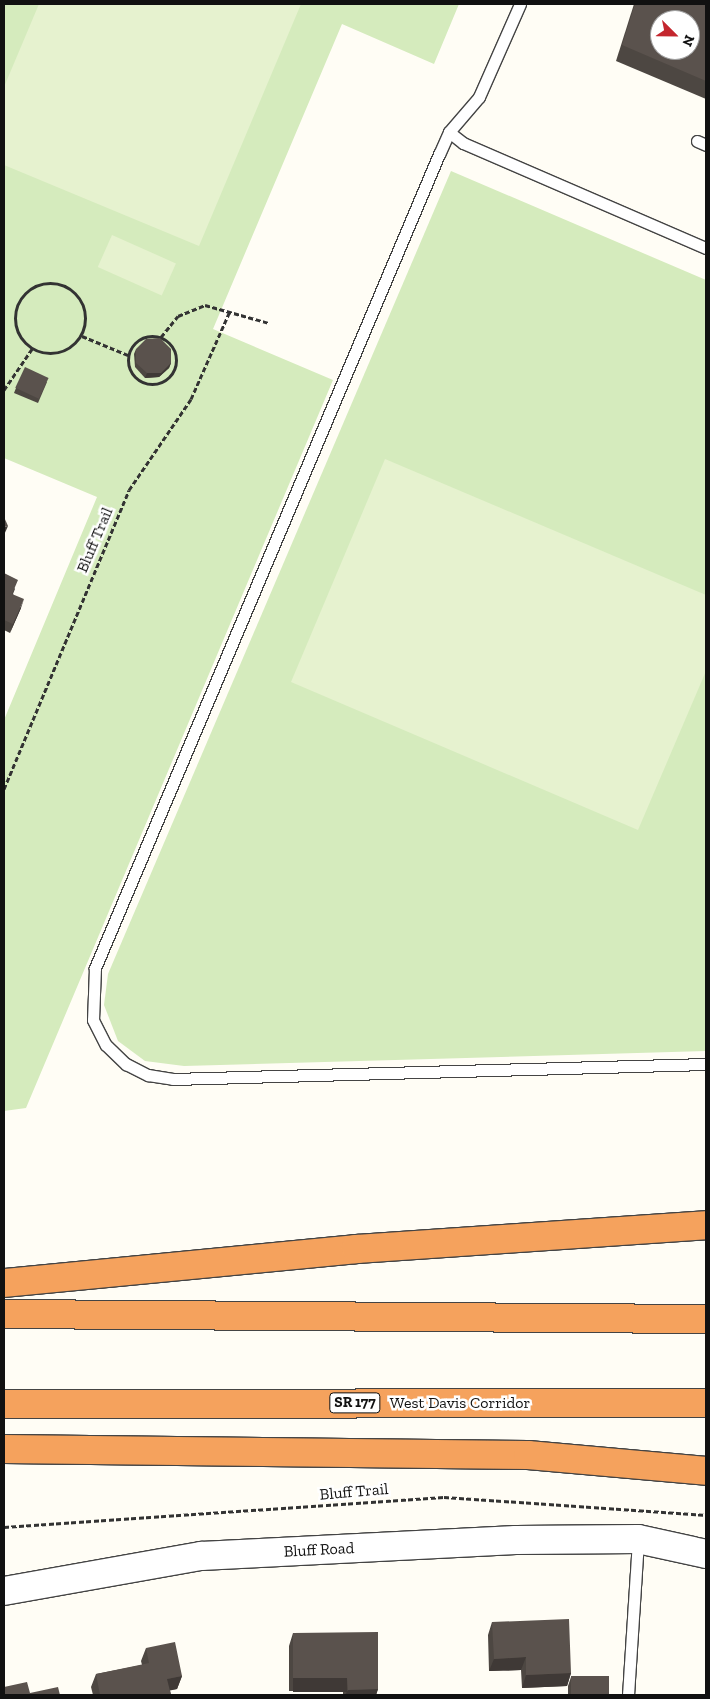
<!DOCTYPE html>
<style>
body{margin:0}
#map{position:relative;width:710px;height:1699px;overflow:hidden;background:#fffdf5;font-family:"Zilla Slab",serif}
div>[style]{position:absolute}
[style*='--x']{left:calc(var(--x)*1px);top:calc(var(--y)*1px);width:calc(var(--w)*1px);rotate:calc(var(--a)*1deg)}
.green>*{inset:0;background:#d5ebbd}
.pitch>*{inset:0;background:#e6f2cf;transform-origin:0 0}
.path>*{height:3px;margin-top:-1.5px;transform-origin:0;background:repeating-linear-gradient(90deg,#333 0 5px,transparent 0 7.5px)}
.path>.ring{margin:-1.5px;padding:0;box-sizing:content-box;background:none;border:3px solid #333;border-radius:50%}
.roads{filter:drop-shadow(1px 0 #444) drop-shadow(-1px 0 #444) drop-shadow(0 1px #444) drop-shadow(0 -1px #444)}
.service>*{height:11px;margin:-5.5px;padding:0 5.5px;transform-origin:5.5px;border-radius:5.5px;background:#fff}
.tertiary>*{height:28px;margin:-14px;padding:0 14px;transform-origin:14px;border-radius:14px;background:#fff}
.motorway>*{height:28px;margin:-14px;padding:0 14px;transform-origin:14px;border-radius:14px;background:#f5a25d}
.wall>*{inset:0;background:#4d4742}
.shaded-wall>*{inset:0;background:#3f3936;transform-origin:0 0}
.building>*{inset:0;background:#5a524d;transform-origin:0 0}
span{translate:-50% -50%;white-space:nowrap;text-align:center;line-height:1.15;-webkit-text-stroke:5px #fff;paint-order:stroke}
.shield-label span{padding:1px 4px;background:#fff;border:1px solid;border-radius:4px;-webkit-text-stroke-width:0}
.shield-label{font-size:15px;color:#111;font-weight:700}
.street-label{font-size:16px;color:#111}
.frame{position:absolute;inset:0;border:5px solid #111;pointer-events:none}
.north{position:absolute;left:650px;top:10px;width:50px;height:50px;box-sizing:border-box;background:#fff;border:1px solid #a0a0a0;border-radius:50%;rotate:113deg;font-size:14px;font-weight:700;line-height:20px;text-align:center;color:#111}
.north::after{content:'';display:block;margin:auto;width:18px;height:22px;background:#c4262e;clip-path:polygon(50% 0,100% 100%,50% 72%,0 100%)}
</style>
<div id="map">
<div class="green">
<div style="clip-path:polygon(4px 4px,459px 4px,434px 64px,342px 24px,213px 329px,333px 380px,26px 1108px,4px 1111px,4px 720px,97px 497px,4px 458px)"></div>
<div style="clip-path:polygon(451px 171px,706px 280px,706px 1051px,184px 1066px,145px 1061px,118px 1041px,104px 1005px,108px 974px)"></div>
</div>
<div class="pitch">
<div style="clip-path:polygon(39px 4px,301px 4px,199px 246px,4px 165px,4px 87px)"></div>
<div style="left:112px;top:235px;width:70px;height:35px;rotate:24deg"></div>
<div style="clip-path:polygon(385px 459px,706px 595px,706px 671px,638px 830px,291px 682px)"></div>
</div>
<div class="path">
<div class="ring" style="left:15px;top:283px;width:67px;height:67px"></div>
<div class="ring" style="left:128px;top:336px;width:45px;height:45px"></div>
<div style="--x:82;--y:336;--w:50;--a:22.4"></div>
<div style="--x:161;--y:337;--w:27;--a:-51"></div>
<div style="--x:178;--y:316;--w:29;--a:-22"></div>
<div style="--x:205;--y:305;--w:66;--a:15.7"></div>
<div style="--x:4;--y:390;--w:50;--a:-55.7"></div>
<div style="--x:4;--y:789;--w:324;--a:-67.3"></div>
<div style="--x:129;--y:490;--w:110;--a:-55.7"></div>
<div style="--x:191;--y:399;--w:96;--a:-66.1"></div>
<div style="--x:4;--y:1527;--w:441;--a:-3.9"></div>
<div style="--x:444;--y:1497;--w:263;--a:3.9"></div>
</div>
<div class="roads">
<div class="service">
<div style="--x:520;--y:4;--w:102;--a:113.8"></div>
<div style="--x:479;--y:97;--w:46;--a:130.6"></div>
<div style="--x:449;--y:132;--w:24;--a:114"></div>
<div style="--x:439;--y:154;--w:884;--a:112.91"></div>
<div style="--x:95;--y:968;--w:52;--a:92.2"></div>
<div style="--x:93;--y:1020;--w:28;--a:63"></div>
<div style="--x:106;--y:1045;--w:28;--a:44"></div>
<div style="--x:126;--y:1064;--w:25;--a:27"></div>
<div style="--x:148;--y:1075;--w:25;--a:9"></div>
<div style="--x:173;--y:1079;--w:533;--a:-1.61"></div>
<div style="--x:449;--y:132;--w:18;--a:38"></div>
<div style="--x:463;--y:143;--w:265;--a:23.4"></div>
<div style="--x:697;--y:141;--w:10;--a:24"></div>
<div style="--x:628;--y:1695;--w:156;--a:-86.3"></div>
</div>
<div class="tertiary">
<div style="--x:4;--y:1591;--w:200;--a:-10.1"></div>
<div style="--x:201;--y:1556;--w:315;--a:-2.9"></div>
<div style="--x:516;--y:1540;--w:122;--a:-0.5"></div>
<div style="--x:638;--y:1539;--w:70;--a:12.4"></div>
</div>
<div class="motorway">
<div style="--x:4;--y:1283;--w:354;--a:-5.5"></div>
<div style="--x:356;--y:1249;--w:351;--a:-3.9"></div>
<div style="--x:4;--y:1314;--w:702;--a:0.41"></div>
<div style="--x:4;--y:1404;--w:702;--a:-0.08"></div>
<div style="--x:4;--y:1449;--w:524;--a:0.66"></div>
<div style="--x:528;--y:1455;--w:179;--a:5.1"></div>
</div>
</div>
<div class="wall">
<div style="clip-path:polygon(634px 4px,706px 4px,706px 99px,616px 61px)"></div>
<div style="clip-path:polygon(136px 349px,171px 363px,169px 368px,159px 377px,145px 378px,135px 367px,134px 354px)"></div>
<div style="clip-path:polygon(47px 382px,38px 403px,14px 393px,16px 388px)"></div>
<div style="clip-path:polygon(4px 573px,15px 589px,13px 594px,21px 608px,10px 633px,4px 630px)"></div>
<div style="clip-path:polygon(492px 1622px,571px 1673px,567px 1686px,522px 1688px,521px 1670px,489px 1671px,488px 1635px)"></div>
<div style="clip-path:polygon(293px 1633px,378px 1689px,376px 1695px,343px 1695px,343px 1691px,289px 1691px,289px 1646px)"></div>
<div style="clip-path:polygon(146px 1648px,182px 1676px,177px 1689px,170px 1690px,171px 1695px,93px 1695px,91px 1687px,96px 1674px,142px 1665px,141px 1661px)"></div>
<div style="clip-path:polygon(571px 1677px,609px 1695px,568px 1695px,568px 1686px)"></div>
</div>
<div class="shaded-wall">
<div style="clip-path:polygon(171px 363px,169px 368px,159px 377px,145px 378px,147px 373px)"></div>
<div style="clip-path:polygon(8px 526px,4px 535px,4px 527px)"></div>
<div style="clip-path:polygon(24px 599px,21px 608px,10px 633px,13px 624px)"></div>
<div style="clip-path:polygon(526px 1657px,521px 1670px,489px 1671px,494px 1659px)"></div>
<div style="clip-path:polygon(571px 1673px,567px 1686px,522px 1688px,526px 1675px)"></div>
<div style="clip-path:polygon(182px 1676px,177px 1689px,163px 1692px,167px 1679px)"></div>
<div style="left:293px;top:1678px;width:54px;height:14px"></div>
<div style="clip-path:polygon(378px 1689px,376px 1695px,345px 1695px,348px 1690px)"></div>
</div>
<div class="building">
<div style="clip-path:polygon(evenodd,635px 4px,706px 4px,706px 81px,622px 45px,635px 4px,660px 20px,690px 20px,690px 50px,660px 50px,660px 20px)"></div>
<div style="clip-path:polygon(160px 338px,171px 349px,171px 363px,161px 373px,147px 373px,136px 363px,136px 349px,146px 339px)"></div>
<div style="left:25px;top:367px;width:26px;height:23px;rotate:25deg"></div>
<div style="clip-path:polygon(4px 517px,8px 526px,4px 527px)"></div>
<div style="clip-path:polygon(4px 573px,18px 580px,12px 594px,24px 599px,13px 624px,4px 620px)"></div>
<div style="clip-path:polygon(569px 1619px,571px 1673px,526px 1675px,526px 1657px,494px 1659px,492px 1622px)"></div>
<div style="clip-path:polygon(378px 1632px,378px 1689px,348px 1690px,347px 1678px,293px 1678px,293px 1633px)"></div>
<div style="clip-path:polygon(175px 1642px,182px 1676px,167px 1679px,171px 1695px,100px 1695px,96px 1674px,149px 1663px,146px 1648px)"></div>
<div style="left:609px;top:1676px;width:19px;height:38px;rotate:90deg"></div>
<div style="clip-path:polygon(27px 1682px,30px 1693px,58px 1687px,60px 1695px,4px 1695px,4px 1687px)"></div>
</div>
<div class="shield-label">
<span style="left:355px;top:1403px">SR 177</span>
</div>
<div class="street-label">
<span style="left:95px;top:540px;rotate:-67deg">Bluff Trail</span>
<span style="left:460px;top:1403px">West Davis Corridor</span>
<span style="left:354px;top:1492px;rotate:-5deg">Bluff Trail</span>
<span style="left:319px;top:1550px;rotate:-3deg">Bluff Road</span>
</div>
<div class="frame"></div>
<div class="north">N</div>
</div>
